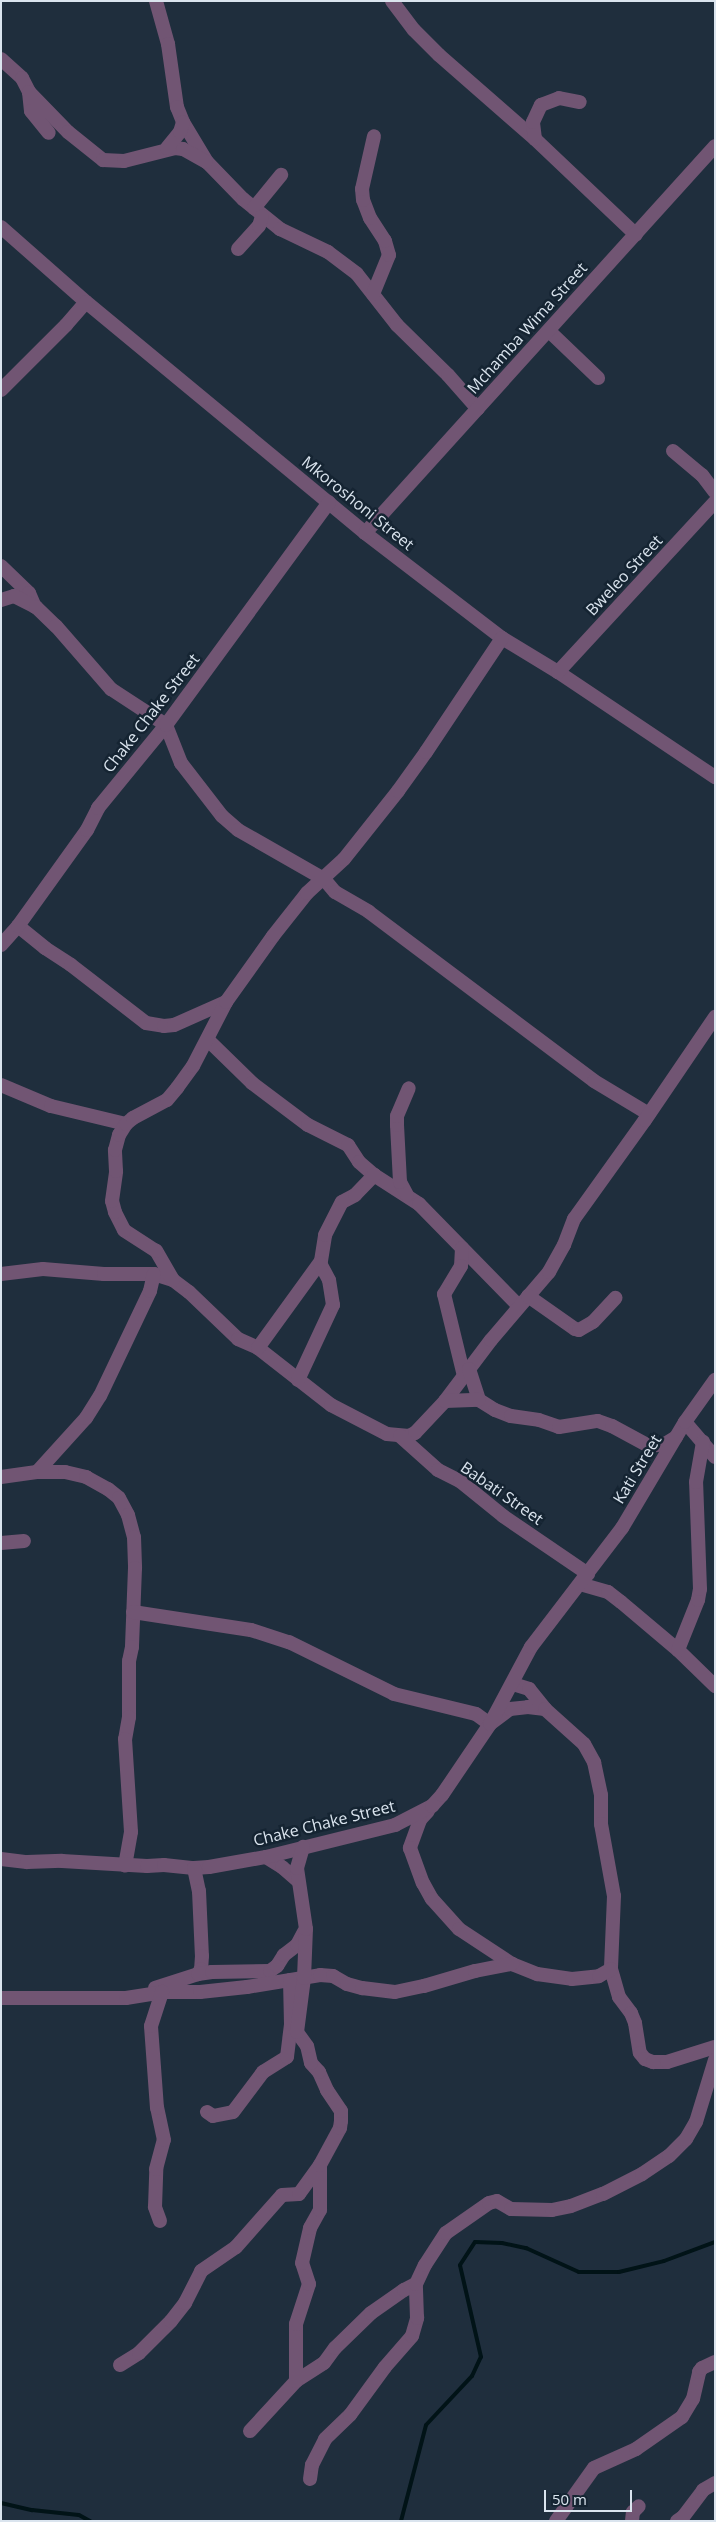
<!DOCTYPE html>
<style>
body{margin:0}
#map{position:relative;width:716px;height:2522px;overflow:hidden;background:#1f2e3d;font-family:"Open Sans",sans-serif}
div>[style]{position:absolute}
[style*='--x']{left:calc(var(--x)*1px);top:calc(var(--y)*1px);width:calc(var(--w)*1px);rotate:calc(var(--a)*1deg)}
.stream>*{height:4px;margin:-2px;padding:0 2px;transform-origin:2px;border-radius:2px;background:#011317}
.minor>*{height:14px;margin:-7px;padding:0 7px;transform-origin:7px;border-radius:7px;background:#715573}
span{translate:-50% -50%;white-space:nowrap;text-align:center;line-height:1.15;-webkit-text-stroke:5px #152432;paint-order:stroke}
.street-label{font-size:16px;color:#dae4ee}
.frame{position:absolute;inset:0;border:2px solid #dae4ee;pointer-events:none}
.scale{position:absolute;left:544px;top:2490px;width:88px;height:22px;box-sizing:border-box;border:2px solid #dae4ee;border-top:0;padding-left:6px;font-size:15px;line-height:18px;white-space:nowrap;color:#dae4ee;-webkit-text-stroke:4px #152432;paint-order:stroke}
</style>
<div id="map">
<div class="stream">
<div style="--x:1;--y:2503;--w:32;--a:13"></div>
<div style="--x:32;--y:2510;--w:47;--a:6.1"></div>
<div style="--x:79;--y:2515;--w:13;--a:29"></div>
<div style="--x:401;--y:2521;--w:99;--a:-75.4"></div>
<div style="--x:426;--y:2425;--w:67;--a:-46.8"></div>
<div style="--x:472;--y:2376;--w:21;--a:-65"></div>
<div style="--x:481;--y:2357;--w:94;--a:-102.9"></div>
<div style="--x:460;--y:2265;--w:27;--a:-57"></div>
<div style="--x:475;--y:2242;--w:27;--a:2"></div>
<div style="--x:502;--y:2243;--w:25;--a:12"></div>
<div style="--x:526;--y:2248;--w:58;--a:24.4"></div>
<div style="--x:579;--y:2272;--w:40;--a:0"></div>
<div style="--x:619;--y:2272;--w:46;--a:-13.7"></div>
<div style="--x:664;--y:2261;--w:54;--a:-20.4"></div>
</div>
<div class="minor">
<div style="--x:156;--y:1;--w:45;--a:74.4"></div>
<div style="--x:168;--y:44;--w:64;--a:81.9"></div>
<div style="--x:177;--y:107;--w:16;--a:68"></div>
<div style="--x:183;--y:122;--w:47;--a:59"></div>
<div style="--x:207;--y:162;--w:52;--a:45.8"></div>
<div style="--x:243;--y:199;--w:48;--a:39"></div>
<div style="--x:280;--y:229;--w:53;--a:25.6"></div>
<div style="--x:328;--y:252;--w:36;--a:37"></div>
<div style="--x:357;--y:274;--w:65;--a:51.9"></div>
<div style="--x:397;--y:325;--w:71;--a:44.4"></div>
<div style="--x:448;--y:375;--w:45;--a:48.6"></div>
<div style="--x:392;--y:1;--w:36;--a:53"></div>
<div style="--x:414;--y:30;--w:35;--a:45"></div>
<div style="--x:439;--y:55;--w:128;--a:41.2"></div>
<div style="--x:535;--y:139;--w:139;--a:43.5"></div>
<div style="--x:1;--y:59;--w:28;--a:42"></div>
<div style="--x:22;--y:78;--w:16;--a:63"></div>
<div style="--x:29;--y:92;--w:19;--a:84"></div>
<div style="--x:31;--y:111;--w:28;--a:51"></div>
<div style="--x:29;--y:92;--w:56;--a:45.7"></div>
<div style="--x:68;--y:132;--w:45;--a:38.7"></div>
<div style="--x:103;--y:160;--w:21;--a:3"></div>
<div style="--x:124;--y:161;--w:53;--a:-14.3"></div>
<div style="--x:175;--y:148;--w:8;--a:7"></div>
<div style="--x:183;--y:149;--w:26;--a:29"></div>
<div style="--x:535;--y:139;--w:17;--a:-97"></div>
<div style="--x:533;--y:122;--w:19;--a:-65"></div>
<div style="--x:541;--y:105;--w:19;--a:-21"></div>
<div style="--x:559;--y:98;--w:21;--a:11"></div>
<div style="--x:167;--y:148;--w:21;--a:-51"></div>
<div style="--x:180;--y:132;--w:10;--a:-73"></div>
<div style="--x:254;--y:208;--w:43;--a:-50.7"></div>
<div style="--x:1;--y:227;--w:113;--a:41.4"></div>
<div style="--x:86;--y:302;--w:362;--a:39.6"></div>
<div style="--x:365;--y:533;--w:173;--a:37.5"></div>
<div style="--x:502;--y:638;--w:66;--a:31.3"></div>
<div style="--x:558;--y:672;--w:189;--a:33.8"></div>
<div style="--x:238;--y:249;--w:31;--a:-48"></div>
<div style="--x:259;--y:226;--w:10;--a:-73"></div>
<div style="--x:373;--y:294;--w:42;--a:-67.7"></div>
<div style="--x:389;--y:255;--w:15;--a:-106"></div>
<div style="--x:385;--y:241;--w:27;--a:-123"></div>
<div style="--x:370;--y:218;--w:19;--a:-111"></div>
<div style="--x:363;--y:200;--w:11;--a:-95"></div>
<div style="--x:362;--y:189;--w:54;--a:-77.2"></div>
<div style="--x:549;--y:331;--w:68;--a:43.8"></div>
<div style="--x:1;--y:390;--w:92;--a:-45"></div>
<div style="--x:66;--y:325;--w:30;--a:-49"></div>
<div style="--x:673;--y:451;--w:38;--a:40"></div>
<div style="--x:702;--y:475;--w:21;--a:53"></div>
<div style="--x:365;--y:533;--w:522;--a:-47.87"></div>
<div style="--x:1;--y:566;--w:39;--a:44"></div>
<div style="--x:29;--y:593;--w:15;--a:67"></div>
<div style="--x:1;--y:600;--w:14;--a:-17"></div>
<div style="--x:14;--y:596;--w:25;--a:27"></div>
<div style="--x:36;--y:607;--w:28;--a:44"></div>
<div style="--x:56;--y:626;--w:84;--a:48.9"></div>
<div style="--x:111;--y:689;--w:66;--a:33.2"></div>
<div style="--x:166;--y:725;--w:41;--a:68.5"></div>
<div style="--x:181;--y:763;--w:67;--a:52.3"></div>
<div style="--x:222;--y:816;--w:21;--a:41"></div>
<div style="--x:238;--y:830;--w:99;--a:29.7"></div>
<div style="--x:324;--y:879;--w:17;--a:50"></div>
<div style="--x:335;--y:892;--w:39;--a:30"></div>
<div style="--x:369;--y:912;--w:281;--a:36.9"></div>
<div style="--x:594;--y:1081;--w:64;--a:31"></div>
<div style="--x:558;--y:672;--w:231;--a:-47.3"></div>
<div style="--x:18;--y:926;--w:35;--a:39"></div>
<div style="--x:45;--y:948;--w:31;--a:33"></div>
<div style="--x:71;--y:965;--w:95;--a:37.7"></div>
<div style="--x:146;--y:1023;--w:18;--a:9"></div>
<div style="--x:164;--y:1026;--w:10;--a:-6"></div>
<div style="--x:174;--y:1025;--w:57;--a:-23.9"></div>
<div style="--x:1;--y:945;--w:25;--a:-48"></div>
<div style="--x:18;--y:926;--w:118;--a:-54.3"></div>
<div style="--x:87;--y:830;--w:25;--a:-63"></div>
<div style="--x:98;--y:808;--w:107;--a:-50.7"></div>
<div style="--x:166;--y:725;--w:276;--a:-53.8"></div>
<div style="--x:208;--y:1040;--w:62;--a:44.3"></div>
<div style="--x:252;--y:1083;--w:70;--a:36.9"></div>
<div style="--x:308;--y:1125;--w:45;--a:26.6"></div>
<div style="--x:348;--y:1145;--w:20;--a:57"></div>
<div style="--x:359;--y:1162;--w:20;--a:41"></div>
<div style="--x:374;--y:1175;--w:54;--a:32.8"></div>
<div style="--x:419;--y:1204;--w:143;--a:45.6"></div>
<div style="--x:1;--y:1085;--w:54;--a:22.8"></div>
<div style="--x:51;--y:1106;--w:77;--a:13.5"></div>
<div style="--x:407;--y:1195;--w:15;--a:-118"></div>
<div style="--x:400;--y:1182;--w:57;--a:-93"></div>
<div style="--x:397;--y:1125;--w:9;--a:-90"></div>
<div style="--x:397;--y:1116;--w:30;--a:-67"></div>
<div style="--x:462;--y:1248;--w:18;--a:93"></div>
<div style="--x:461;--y:1266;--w:33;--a:121"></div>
<div style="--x:444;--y:1294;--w:84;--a:76.3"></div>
<div style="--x:1;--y:1274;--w:42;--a:-6.8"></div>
<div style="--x:43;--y:1269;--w:61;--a:4.7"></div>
<div style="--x:104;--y:1274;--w:50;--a:0"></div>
<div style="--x:154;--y:1274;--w:20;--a:18"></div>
<div style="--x:173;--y:1280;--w:20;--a:37"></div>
<div style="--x:189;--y:1292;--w:68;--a:43.8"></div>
<div style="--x:238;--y:1339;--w:22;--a:24"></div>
<div style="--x:258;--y:1348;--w:93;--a:38"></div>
<div style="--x:331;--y:1405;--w:63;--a:27.4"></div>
<div style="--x:387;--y:1434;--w:22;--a:5"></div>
<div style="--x:409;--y:1436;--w:7;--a:-27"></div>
<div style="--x:415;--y:1433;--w:44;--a:-46.8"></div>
<div style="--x:445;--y:1401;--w:76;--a:-53"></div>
<div style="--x:491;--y:1340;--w:89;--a:-49.5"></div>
<div style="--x:549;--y:1272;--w:31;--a:-61"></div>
<div style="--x:564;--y:1245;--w:28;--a:-69"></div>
<div style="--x:574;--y:1219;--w:122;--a:-54.4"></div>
<div style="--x:645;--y:1120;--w:125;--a:-55.8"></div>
<div style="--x:173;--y:1280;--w:34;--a:-120"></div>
<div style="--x:156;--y:1251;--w:38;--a:-147"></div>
<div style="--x:124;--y:1230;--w:20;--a:-117"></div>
<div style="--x:115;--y:1212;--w:11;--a:-105"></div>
<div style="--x:112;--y:1201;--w:30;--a:-82"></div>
<div style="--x:116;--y:1171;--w:21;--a:-93"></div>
<div style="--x:115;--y:1150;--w:16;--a:-75"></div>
<div style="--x:119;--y:1135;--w:13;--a:-58"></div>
<div style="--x:126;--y:1124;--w:9;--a:-41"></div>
<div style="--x:133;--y:1118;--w:38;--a:-28"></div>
<div style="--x:167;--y:1100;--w:16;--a:-50"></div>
<div style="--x:177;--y:1088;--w:27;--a:-54"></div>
<div style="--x:193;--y:1066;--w:72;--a:-62.7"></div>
<div style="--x:226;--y:1002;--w:81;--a:-54.5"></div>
<div style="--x:273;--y:936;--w:55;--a:-51.7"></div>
<div style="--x:307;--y:893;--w:50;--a:-42.6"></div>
<div style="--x:344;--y:859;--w:87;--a:-51.5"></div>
<div style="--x:398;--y:791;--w:48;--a:-54.3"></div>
<div style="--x:426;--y:752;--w:137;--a:-56.3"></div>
<div style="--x:528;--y:1296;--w:57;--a:35.1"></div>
<div style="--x:575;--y:1329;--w:4;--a:14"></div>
<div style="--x:579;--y:1330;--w:16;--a:-30"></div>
<div style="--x:593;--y:1322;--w:33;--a:-47"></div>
<div style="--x:258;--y:1348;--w:107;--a:-54.1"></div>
<div style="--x:321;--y:1261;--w:26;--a:-81"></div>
<div style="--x:325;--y:1235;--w:37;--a:-63"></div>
<div style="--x:342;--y:1202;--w:15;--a:-28"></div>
<div style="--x:355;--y:1195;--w:28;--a:-46"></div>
<div style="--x:469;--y:1369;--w:33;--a:72"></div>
<div style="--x:479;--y:1400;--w:19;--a:32"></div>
<div style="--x:495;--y:1410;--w:17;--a:21"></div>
<div style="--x:511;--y:1416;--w:28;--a:8"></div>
<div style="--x:539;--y:1420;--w:21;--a:19"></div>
<div style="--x:559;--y:1427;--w:39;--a:-9"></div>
<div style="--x:598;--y:1421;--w:15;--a:20"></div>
<div style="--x:612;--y:1426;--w:42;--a:28.4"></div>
<div style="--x:649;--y:1446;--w:16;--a:-7"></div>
<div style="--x:665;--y:1444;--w:13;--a:-32"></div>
<div style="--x:298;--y:1380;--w:83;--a:-65"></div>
<div style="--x:333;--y:1305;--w:25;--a:-99"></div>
<div style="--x:329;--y:1280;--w:19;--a:-118"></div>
<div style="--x:445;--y:1401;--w:34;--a:-2"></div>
<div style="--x:685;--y:1422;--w:46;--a:49.4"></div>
<div style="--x:400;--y:1436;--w:51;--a:41.8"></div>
<div style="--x:438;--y:1470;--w:25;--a:27"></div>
<div style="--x:460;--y:1481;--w:55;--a:39.1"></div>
<div style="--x:503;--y:1516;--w:103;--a:34.3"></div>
<div style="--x:37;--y:1472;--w:73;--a:-47.8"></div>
<div style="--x:86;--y:1418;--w:26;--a:-58"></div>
<div style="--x:100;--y:1396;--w:116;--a:-64.5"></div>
<div style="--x:150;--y:1291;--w:17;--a:-77"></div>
<div style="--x:1;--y:1477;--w:36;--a:-8"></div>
<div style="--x:37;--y:1472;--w:28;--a:0"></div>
<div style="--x:65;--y:1472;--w:22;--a:13"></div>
<div style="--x:86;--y:1477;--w:25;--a:29"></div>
<div style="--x:108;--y:1489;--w:14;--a:39"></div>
<div style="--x:119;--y:1498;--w:19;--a:62"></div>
<div style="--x:128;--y:1515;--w:23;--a:75"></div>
<div style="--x:134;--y:1537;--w:31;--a:88"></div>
<div style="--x:135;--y:1568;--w:79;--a:92.2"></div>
<div style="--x:132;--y:1647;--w:14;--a:102"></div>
<div style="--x:129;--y:1661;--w:56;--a:90"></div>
<div style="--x:129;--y:1717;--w:22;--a:100"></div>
<div style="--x:125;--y:1739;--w:93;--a:86.3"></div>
<div style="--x:131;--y:1832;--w:34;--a:100"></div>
<div style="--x:1;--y:1543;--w:23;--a:-5"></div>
<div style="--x:580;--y:1584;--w:29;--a:16"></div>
<div style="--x:608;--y:1592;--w:16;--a:38"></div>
<div style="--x:621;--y:1602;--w:75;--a:40.1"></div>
<div style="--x:678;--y:1650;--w:52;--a:44.2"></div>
<div style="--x:133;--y:1612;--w:119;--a:8.7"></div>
<div style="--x:251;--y:1630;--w:40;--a:18"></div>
<div style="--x:289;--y:1642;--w:117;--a:26.3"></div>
<div style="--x:394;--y:1694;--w:84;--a:13.7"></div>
<div style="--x:476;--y:1714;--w:17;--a:36"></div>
<div style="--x:490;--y:1724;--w:25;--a:-37"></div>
<div style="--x:510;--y:1709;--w:18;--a:-6"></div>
<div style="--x:528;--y:1707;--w:17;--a:7"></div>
<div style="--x:678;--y:1650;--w:54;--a:-68.2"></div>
<div style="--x:698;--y:1600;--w:11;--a:-80"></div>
<div style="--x:700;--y:1589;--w:107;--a:-92.1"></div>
<div style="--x:696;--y:1482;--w:41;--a:-80.1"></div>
<div style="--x:513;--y:1684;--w:17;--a:17"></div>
<div style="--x:529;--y:1689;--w:26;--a:51"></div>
<div style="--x:545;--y:1709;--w:52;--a:41.9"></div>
<div style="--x:584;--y:1744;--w:21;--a:61"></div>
<div style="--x:594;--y:1762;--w:34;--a:78"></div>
<div style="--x:601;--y:1795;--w:29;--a:90"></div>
<div style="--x:601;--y:1824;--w:73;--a:79.8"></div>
<div style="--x:614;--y:1896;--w:73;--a:92.4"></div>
<div style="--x:611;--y:1969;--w:29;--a:74"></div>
<div style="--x:619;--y:1997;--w:20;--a:53"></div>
<div style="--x:631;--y:2013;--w:11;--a:68"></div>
<div style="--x:635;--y:2023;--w:30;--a:81"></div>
<div style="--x:640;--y:2053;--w:8;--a:50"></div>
<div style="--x:645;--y:2059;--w:9;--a:21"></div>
<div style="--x:653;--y:2062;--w:14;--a:0"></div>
<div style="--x:667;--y:2062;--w:50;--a:-17.4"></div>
<div style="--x:428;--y:1811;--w:12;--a:132"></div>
<div style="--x:420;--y:1820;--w:30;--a:110"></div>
<div style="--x:410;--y:1848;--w:37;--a:70"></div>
<div style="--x:423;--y:1883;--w:18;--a:61"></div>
<div style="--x:432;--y:1899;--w:40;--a:48"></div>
<div style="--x:459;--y:1929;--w:64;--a:33.4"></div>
<div style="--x:512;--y:1964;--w:27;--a:22"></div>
<div style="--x:537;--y:1974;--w:35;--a:8"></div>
<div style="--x:572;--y:1979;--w:27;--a:-6"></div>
<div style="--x:599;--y:1976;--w:14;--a:-30"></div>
<div style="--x:266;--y:1857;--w:19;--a:32"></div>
<div style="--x:282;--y:1867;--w:21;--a:41"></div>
<div style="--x:1;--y:1859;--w:26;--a:7"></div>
<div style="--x:27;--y:1862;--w:35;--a:-2"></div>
<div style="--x:62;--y:1861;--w:85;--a:3.4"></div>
<div style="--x:147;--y:1866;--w:17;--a:-3"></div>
<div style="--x:164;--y:1865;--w:30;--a:6"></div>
<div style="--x:194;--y:1868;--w:15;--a:-4"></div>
<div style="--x:209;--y:1867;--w:58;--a:-10"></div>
<div style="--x:266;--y:1857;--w:133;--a:-13.9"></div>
<div style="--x:395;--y:1825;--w:42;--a:-27.2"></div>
<div style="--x:432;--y:1806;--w:15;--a:-48"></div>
<div style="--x:442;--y:1795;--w:86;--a:-55.9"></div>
<div style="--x:490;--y:1724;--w:87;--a:-62"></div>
<div style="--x:531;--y:1647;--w:150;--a:-52.6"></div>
<div style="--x:622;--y:1528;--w:123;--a:-59.3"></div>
<div style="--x:685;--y:1422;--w:52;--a:-54.5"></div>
<div style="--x:194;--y:1868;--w:24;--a:78"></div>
<div style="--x:199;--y:1891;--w:65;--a:87.4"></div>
<div style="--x:202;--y:1956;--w:13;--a:94"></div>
<div style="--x:201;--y:1969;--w:6;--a:121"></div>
<div style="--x:155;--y:1988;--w:45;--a:-18"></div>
<div style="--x:198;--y:1974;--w:14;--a:-8"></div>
<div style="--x:212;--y:1972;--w:58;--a:-1"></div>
<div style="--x:270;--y:1971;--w:9;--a:-36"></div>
<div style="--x:277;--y:1966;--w:13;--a:-58"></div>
<div style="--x:284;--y:1955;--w:16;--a:-38"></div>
<div style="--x:297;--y:1945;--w:15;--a:-62"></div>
<div style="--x:1;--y:1998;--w:125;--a:0"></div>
<div style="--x:126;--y:1998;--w:36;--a:-9"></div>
<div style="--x:162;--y:1992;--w:38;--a:0"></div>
<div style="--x:200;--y:1992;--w:47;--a:-6.1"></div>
<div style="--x:247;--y:1987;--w:74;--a:-9.3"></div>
<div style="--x:320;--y:1975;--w:13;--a:4"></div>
<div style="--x:333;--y:1976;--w:16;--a:30"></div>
<div style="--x:347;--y:1984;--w:16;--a:15"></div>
<div style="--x:362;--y:1988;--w:33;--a:7"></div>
<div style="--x:395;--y:1992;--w:30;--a:-12"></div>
<div style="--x:424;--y:1986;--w:53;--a:-16.4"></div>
<div style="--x:475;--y:1971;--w:38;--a:-11"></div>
<div style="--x:207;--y:2112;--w:7;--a:34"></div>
<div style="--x:213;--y:2116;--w:20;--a:-11"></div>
<div style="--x:233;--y:2112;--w:50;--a:-53.1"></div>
<div style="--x:263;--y:2072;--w:28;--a:-32"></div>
<div style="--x:287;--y:2057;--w:33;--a:-83"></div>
<div style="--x:291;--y:2024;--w:44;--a:-91.3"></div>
<div style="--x:160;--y:2221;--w:15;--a:-110"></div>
<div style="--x:155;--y:2207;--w:38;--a:-88"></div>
<div style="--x:156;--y:2169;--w:30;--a:-75"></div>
<div style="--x:164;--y:2140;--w:33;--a:-102"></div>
<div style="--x:157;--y:2108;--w:82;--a:-94.2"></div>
<div style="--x:151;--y:2026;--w:36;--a:-72"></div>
<div style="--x:120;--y:2365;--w:22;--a:-32"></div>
<div style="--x:139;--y:2353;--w:45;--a:-45"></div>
<div style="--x:171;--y:2321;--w:23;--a:-52"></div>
<div style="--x:185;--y:2303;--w:36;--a:-63"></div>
<div style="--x:201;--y:2271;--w:42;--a:-34.4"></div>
<div style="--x:236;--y:2247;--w:69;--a:-48.5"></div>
<div style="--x:282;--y:2195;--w:17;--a:-3"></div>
<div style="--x:299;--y:2194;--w:36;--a:-54"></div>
<div style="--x:296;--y:2381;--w:33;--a:-33"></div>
<div style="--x:324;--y:2363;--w:19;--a:-54"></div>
<div style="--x:335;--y:2348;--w:50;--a:-44.2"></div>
<div style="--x:371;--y:2313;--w:40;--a:-34.9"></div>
<div style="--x:404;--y:2290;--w:13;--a:-27"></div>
<div style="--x:250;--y:2431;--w:68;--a:-47.4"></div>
<div style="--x:296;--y:2381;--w:57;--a:-90"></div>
<div style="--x:296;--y:2324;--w:42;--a:-72"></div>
<div style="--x:309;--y:2284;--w:22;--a:-108"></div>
<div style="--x:302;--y:2263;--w:36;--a:-77"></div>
<div style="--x:310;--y:2228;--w:21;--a:-61"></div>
<div style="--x:320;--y:2210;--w:45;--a:-90"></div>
<div style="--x:320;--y:2165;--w:42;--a:-61.6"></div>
<div style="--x:340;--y:2128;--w:7;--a:-82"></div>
<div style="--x:341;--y:2121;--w:10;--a:-90"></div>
<div style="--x:341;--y:2111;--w:25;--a:-124"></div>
<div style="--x:327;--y:2090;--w:20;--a:-114"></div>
<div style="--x:319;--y:2072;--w:12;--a:-132"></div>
<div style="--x:311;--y:2063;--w:17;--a:-103"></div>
<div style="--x:307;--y:2046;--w:17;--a:-126"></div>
<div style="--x:297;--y:2032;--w:54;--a:-82.6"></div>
<div style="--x:304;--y:1978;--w:49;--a:-87.7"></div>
<div style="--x:306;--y:1929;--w:62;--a:-98.4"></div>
<div style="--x:297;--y:1868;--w:22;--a:-74"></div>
<div style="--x:310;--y:2479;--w:14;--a:-82"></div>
<div style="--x:312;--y:2465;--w:29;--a:-63"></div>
<div style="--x:325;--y:2439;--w:35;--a:-44"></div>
<div style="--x:350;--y:2415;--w:59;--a:-53.9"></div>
<div style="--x:385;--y:2367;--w:41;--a:-48.9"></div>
<div style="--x:412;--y:2336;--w:19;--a:-74"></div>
<div style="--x:417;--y:2318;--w:34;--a:-92"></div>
<div style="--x:416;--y:2284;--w:21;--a:-65"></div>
<div style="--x:425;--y:2265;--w:38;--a:-57"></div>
<div style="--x:446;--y:2233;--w:52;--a:-34.9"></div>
<div style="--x:489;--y:2203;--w:8;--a:-14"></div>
<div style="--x:497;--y:2201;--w:16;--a:30"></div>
<div style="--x:511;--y:2209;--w:41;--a:1.4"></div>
<div style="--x:552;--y:2210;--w:19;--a:-12"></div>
<div style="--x:571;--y:2206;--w:34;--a:-21"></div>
<div style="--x:603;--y:2194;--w:44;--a:-27.1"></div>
<div style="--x:642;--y:2174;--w:32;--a:-34"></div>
<div style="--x:669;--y:2156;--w:24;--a:-45"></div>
<div style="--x:686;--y:2139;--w:20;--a:-60"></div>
<div style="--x:696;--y:2122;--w:65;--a:-73"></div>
<div style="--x:556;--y:2521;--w:65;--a:-54.4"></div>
<div style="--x:594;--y:2468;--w:46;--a:-24.3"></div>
<div style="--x:636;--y:2449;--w:56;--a:-34.8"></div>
<div style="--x:682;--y:2417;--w:21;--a:-59"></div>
<div style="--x:693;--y:2399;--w:28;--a:-77"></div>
<div style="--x:699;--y:2372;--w:5;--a:-53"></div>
<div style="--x:702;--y:2368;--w:14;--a:-25"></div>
<div style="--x:632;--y:2521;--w:9;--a:-84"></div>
<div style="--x:633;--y:2512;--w:8;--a:-45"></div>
<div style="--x:677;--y:2521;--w:7;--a:-34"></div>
<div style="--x:683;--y:2517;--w:34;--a:-53"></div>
<div style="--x:703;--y:2490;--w:14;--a:-30"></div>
</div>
<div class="street-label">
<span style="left:527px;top:328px;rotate:-48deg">Mchamba Wima Street</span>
<span style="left:358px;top:503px;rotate:39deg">Mkoroshoni Street</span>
<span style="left:624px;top:575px;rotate:-47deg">Bweleo Street</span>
<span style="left:151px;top:713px;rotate:-52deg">Chake Chake Street</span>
<span style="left:637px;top:1469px;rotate:-59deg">Kati Street</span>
<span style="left:502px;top:1493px;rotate:35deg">Babati Street</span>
<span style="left:324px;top:1823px;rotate:-14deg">Chake Chake Street</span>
</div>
<div class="frame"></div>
<div class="scale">50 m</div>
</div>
